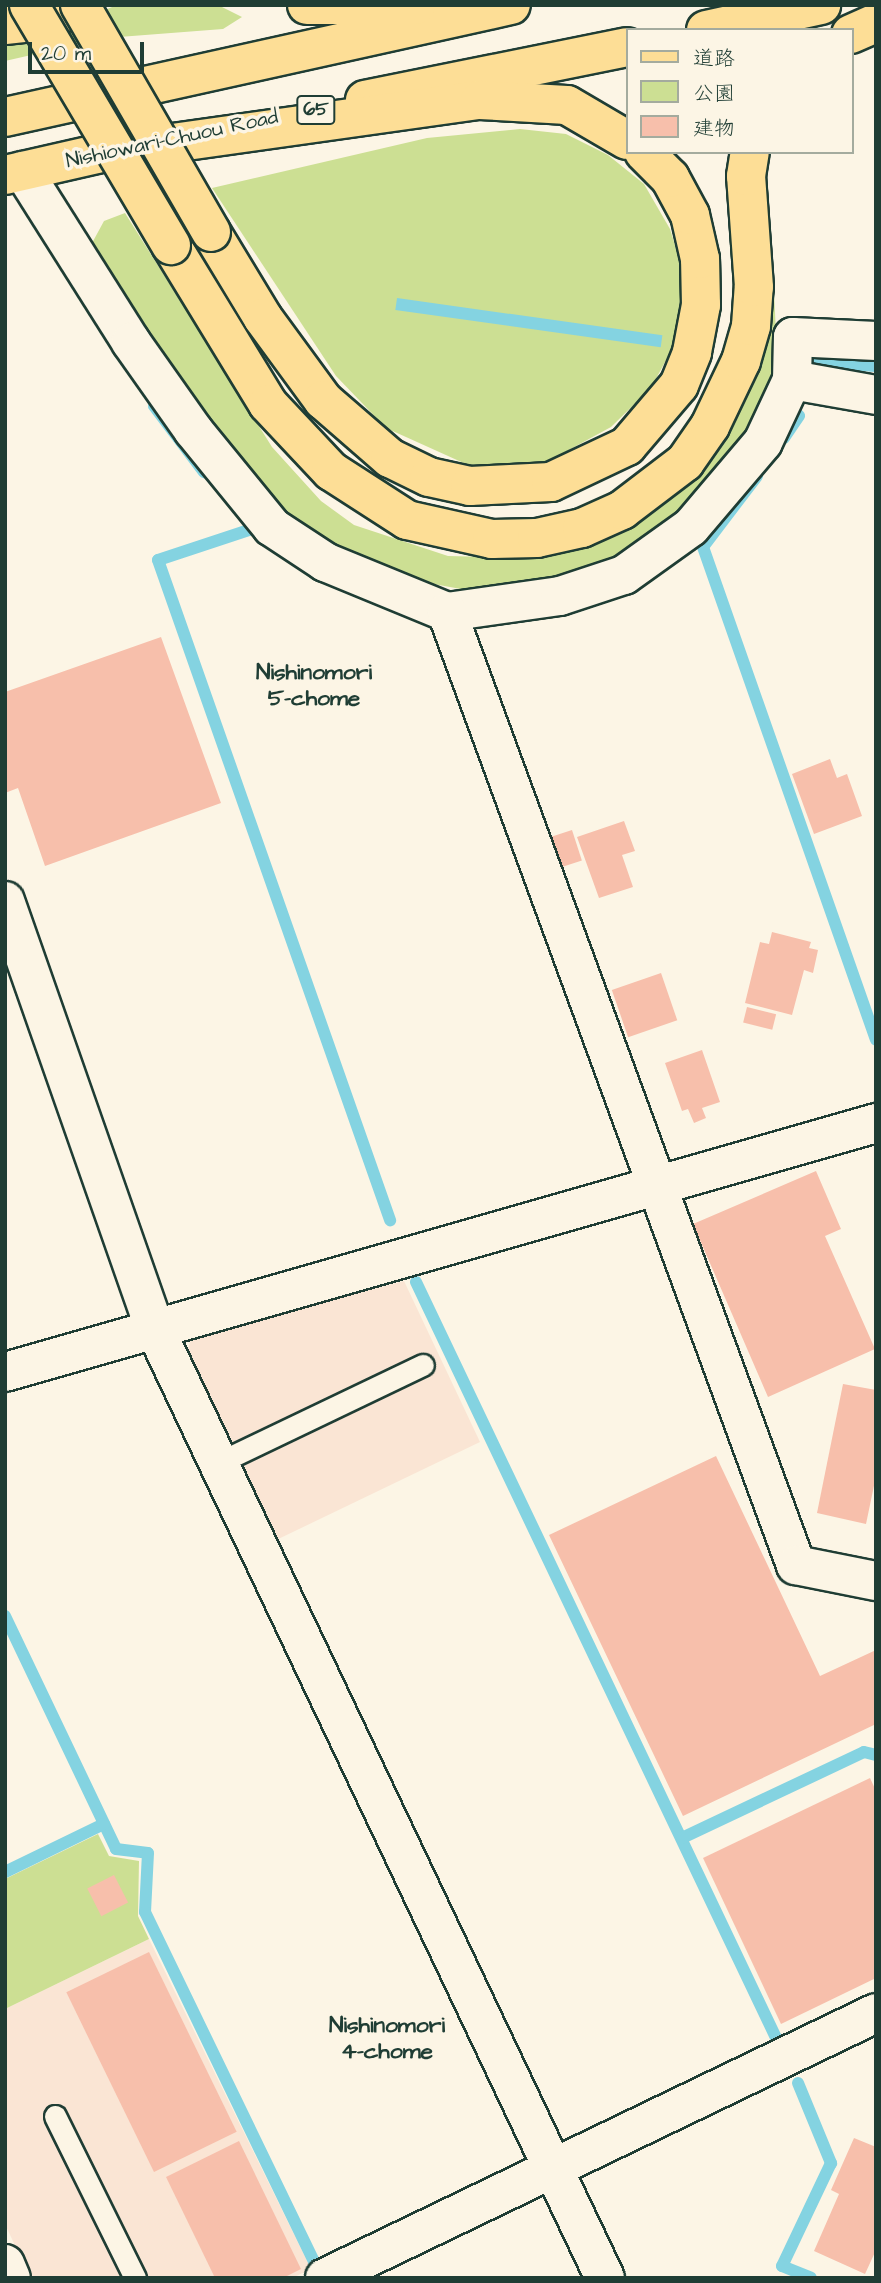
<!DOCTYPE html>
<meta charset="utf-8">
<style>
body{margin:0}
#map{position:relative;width:881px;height:2283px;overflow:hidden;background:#fcf5e5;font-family:"Architects Daughter","Klee One",sans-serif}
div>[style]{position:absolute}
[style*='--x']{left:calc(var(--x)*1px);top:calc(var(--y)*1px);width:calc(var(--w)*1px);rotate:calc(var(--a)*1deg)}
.built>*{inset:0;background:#fae5d4}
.green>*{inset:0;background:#ccdf93}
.water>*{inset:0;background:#84d3e1;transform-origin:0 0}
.stream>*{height:12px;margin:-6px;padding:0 6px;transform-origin:6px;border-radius:6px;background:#84d3e1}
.building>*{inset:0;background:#f7bfab;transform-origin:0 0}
.roads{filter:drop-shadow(2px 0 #1f3d34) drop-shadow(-2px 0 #1f3d34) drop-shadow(0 2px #1f3d34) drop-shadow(0 -2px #1f3d34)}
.lane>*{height:21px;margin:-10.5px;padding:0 10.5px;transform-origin:10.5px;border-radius:10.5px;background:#fcf5e5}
.street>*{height:38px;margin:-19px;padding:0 19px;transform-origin:19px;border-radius:19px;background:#fcf5e5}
.secondary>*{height:38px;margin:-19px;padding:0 19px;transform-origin:19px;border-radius:19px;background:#fcf5e5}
.primary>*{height:38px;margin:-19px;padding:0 19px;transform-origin:19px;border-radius:19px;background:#fdde96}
.highway>*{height:38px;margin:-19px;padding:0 19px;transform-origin:19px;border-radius:19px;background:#fdde96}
.bridges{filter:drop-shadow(2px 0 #1f3d34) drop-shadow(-2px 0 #1f3d34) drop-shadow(0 2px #1f3d34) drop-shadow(0 -2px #1f3d34)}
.highway-bridge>*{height:38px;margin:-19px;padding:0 19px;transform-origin:19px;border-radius:19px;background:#fdde96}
span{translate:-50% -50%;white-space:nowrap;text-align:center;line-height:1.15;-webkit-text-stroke:7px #fcf5e5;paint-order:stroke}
.shield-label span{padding:2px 5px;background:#fcf5e5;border:2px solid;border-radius:5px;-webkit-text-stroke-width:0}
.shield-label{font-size:19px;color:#1f3d34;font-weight:700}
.street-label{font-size:21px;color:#1f3d34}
.neighbourhood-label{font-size:23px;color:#1f3d34;font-weight:700}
.frame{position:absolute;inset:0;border:7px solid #1f3d34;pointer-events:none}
.legend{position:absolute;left:626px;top:28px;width:228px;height:126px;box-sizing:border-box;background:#fcf5e5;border:2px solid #a4ab9e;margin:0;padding:9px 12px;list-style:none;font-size:21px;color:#1f3d34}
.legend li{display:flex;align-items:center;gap:14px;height:35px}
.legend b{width:35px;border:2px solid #a4ab9e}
.scale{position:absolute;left:28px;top:42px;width:116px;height:32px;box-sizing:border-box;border:4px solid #1f3d34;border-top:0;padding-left:9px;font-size:21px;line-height:24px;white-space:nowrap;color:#1f3d34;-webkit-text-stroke:5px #fcf5e5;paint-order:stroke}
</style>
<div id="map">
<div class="built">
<div style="clip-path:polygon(404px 1281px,480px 1442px,270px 1543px,185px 1359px,192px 1336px)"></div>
<div style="clip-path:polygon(149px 1939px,311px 2269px,292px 2278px,30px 2278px,5px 2224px,5px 2009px)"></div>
</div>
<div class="green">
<div style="clip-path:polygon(117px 5px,218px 5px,242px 17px,223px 29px,106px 38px,5px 61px,5px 44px,27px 42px)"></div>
<div style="clip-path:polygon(520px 129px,566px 134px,608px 155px,644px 184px,670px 229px,682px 268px,681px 312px,672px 349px,651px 388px,611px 427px,543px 464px,468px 465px,386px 428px,336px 376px,212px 188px,427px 138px)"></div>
<div style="clip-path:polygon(125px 213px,272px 447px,321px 501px,354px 525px,448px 556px,536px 558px,588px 542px,719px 442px,756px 374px,774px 292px,778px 374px,750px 436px,673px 522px,624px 557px,573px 575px,477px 592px,385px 575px,287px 524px,85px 256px,104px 221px)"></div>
<div style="clip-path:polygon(98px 1834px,109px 1856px,139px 1861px,138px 1916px,149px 1939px,5px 2009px,5px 1879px)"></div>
</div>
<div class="water">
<div style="left:397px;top:298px;width:268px;height:12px;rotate:8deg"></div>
</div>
<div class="stream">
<div style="--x:817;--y:362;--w:59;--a:3.9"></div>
<div style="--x:154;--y:406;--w:83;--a:52.9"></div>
<div style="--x:784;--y:438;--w:27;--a:-56"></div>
<div style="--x:757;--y:476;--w:89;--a:127.3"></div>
<div style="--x:703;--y:547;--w:522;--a:70.66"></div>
<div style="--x:250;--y:522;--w:8;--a:50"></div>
<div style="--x:255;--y:528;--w:102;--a:161.7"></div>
<div style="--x:158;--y:560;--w:700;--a:70.63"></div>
<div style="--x:416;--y:1282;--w:842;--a:64.53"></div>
<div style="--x:5;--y:1616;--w:258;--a:64.5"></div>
<div style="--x:116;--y:1849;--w:32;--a:7"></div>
<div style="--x:148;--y:1853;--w:59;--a:92.9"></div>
<div style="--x:145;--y:1912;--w:392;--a:64.2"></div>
<div style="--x:682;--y:1838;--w:201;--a:-25.3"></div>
<div style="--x:864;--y:1752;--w:12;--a:14"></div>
<div style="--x:5;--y:1872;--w:110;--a:-25.9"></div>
<div style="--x:798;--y:2083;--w:87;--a:67.6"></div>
<div style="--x:831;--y:2163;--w:114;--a:115.4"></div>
<div style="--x:782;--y:2266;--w:31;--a:22"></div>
</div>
<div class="building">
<div style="clip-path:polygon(161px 637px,221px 803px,45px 866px,18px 788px,5px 793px,5px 692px)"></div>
<div style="clip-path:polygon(830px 759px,837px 778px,847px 774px,862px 816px,814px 834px,792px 774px)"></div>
<div style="clip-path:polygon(624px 821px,635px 851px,622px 855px,633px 887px,599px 898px,577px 837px)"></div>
<div style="left:572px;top:830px;width:32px;height:25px;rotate:72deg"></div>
<div style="clip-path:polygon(772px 932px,811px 942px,809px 948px,818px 950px,813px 973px,804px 970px,792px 1015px,745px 1003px,760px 942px,769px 944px)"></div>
<div style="left:661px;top:973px;width:50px;height:52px;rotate:71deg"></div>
<div style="left:747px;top:1007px;width:30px;height:16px;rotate:14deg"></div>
<div style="clip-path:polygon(702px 1050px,720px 1102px,702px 1108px,706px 1118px,694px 1123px,688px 1109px,682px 1111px,665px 1063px)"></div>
<div style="clip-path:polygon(816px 1171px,841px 1229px,825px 1236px,875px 1349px,768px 1397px,693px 1224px)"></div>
<div style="clip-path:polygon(843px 1384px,876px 1390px,876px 1476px,866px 1524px,817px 1513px)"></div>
<div style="clip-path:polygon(716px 1456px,820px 1676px,876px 1650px,876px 1724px,683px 1816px,549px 1535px)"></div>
<div style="clip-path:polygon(870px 1778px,876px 1791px,876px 1978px,781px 2024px,703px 1858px)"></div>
<div style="left:114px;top:1875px;width:31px;height:30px;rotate:63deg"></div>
<div style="left:149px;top:1952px;width:200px;height:92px;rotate:64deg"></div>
<div style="clip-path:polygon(854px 2138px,876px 2147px,876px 2250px,865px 2274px,814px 2251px,839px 2194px,831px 2190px)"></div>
<div style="clip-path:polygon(239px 2141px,301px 2269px,283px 2278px,215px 2278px,166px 2177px)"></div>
</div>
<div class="roads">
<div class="lane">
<div style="--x:218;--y:1463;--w:227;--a:-25.6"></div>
<div style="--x:55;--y:2116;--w:181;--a:63.7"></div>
</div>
<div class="street">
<div style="--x:23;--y:171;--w:202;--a:57.7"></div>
<div style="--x:131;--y:342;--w:108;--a:54.8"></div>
<div style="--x:193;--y:430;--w:125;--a:50.8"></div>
<div style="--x:272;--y:527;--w:64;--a:33.4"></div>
<div style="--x:325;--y:562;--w:132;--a:22.3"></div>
<div style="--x:447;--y:612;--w:114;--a:-8.1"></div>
<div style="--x:560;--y:596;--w:67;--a:-18.2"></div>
<div style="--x:624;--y:575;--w:82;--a:-35.6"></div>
<div style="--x:691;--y:527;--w:111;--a:-49.7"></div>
<div style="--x:763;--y:442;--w:68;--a:-64.9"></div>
<div style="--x:792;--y:380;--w:43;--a:-88.7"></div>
<div style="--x:793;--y:337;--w:83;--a:2.8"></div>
<div style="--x:792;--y:380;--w:85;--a:10.1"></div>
<div style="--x:447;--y:612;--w:1015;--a:69.89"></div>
<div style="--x:796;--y:1565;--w:82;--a:11.3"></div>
<div style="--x:5;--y:901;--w:454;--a:70.7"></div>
<div style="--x:155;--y:1329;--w:1050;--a:64.63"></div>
<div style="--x:5;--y:2264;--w:15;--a:67"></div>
<div style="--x:325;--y:2278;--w:611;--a:-25.68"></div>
</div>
<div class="secondary">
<div style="--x:5;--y:1372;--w:906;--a:-15.95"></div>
</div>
<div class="primary">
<div style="--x:706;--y:30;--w:118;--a:-12.3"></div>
<div style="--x:365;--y:100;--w:267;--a:-11.4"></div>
<div style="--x:5;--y:117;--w:518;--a:-12.48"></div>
<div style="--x:5;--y:175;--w:126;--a:-12.8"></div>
</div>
<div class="highway">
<div style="--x:307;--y:5;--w:109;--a:0"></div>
<div style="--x:5;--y:25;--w:30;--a:-6"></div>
<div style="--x:35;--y:22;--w:53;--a:-18.8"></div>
<div style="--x:851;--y:34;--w:27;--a:-24"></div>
<div style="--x:94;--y:154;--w:390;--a:-8"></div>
<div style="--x:480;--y:100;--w:87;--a:3.3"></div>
<div style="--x:567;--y:105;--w:69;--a:30.3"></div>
<div style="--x:211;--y:232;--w:100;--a:58.8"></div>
<div style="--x:263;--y:318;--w:102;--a:53.8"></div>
<div style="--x:323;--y:400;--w:89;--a:40.9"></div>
<div style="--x:390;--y:458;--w:43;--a:26"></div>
<div style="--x:429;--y:477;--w:42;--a:12.4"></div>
<div style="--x:470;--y:486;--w:81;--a:-2.8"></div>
<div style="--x:551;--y:482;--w:84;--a:-25.3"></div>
<div style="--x:627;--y:446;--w:80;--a:-49.6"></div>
<div style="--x:679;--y:385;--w:35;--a:-68"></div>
<div style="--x:692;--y:352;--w:48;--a:-79.2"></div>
<div style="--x:701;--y:305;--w:46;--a:-91.2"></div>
<div style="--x:700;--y:259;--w:45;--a:-102.8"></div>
<div style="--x:690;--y:215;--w:42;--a:-118.4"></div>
<div style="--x:670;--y:178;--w:37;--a:-135"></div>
<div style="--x:171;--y:245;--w:186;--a:58.6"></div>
<div style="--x:268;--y:404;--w:92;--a:46.8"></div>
<div style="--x:331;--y:471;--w:90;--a:32.8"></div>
<div style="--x:407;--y:520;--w:87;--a:12.6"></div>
<div style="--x:492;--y:539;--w:45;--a:-1.3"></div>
<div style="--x:537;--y:538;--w:46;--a:-12.5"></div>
<div style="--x:582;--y:528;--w:44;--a:-24.2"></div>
<div style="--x:622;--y:510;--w:79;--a:-37.3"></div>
<div style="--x:685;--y:462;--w:44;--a:-55.2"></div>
<div style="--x:710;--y:426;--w:72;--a:-64.5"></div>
<div style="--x:741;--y:361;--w:36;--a:-74"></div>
<div style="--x:751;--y:326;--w:39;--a:-86"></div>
<div style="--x:754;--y:287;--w:111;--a:-94.1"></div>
<div style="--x:746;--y:176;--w:24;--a:-81"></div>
</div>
</div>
<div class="bridges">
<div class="highway-bridge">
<div style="--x:29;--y:5;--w:279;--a:59.4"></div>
<div style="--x:80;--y:5;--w:262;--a:60"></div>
</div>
</div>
<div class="shield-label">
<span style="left:316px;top:110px">65</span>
</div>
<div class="street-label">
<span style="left:172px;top:139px;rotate:-12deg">Nishiowari-Chuou Road</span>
</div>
<div class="neighbourhood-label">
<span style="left:314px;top:685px">Nishinomori<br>5-chome</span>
<span style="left:387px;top:2038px">Nishinomori<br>4-chome</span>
</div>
<div class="frame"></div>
<ul class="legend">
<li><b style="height:9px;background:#fdde96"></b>道路</li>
<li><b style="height:19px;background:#ccdf93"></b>公園</li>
<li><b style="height:19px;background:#f7bfab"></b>建物</li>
</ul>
<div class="scale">20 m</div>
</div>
